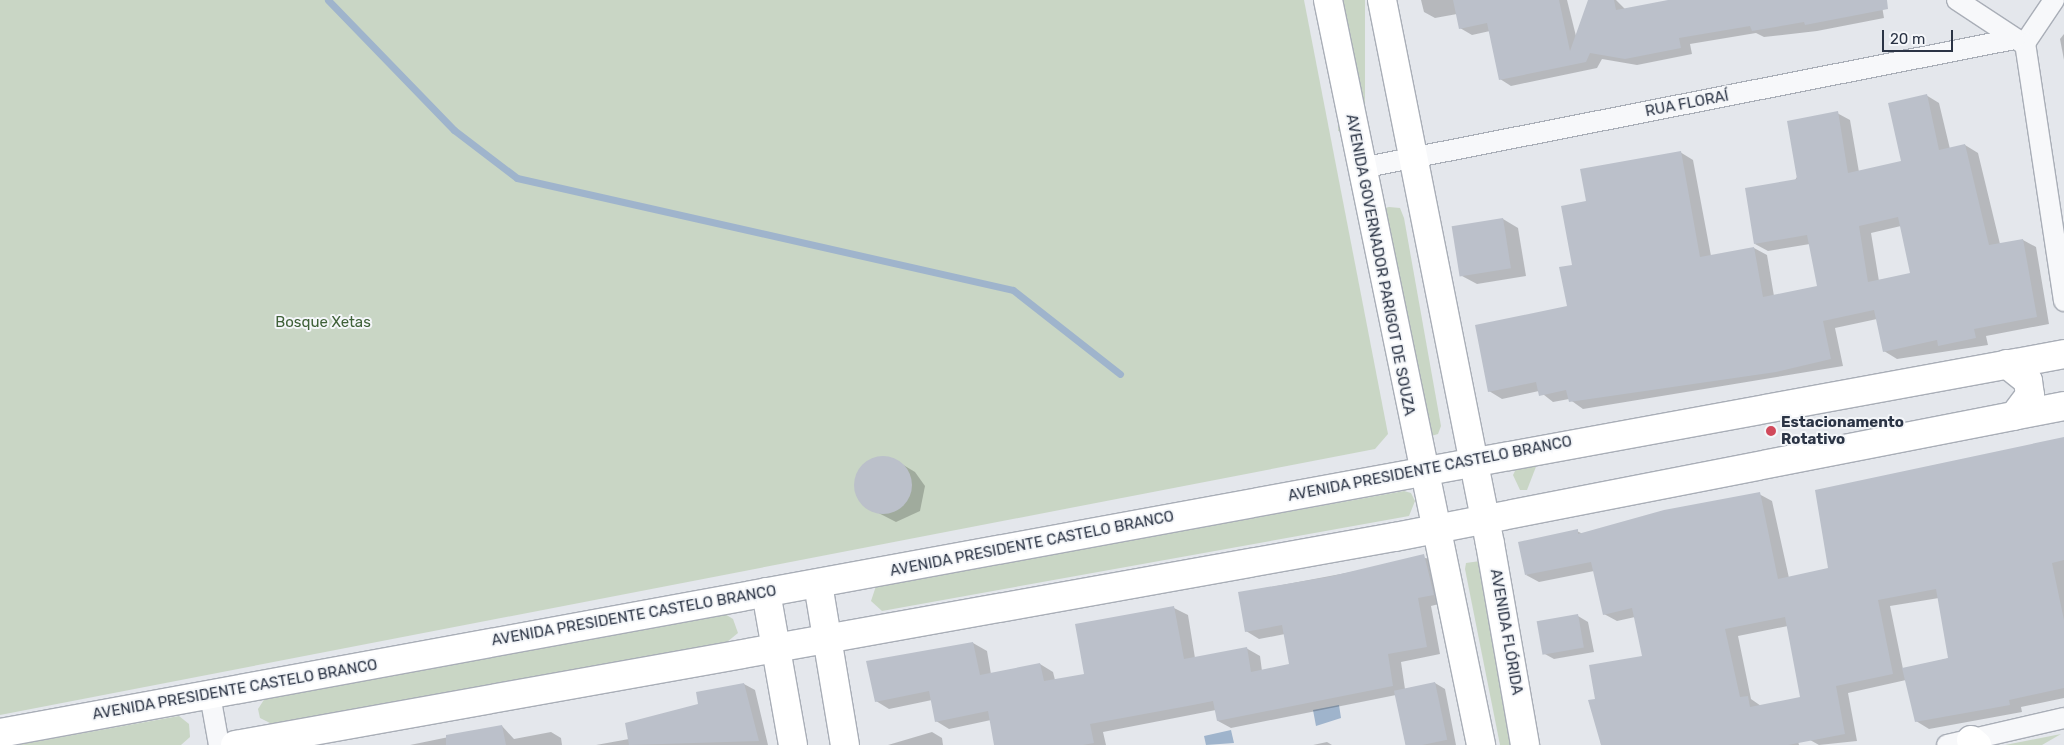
<!DOCTYPE html>
<meta charset="utf-8">
<style>
body{margin:0}
#map{position:relative;width:2064px;height:745px;overflow:hidden;background:#e4e7ec;font-family:Rubik,sans-serif}
div>[style]{position:absolute}
[style*='--x']{left:calc(var(--x)*1px);top:calc(var(--y)*1px);width:calc(var(--w)*1px);rotate:calc(var(--a)*1deg)}
.green>*{inset:0;background:#c9d6c5;transform-origin:0 0}
.water>*{inset:0;background:#9fb4cc}
.shadow>*{inset:0;background:#0003}
.stream>*{height:7px;margin:-3.5px;padding:0 3.5px;transform-origin:3.5px;border-radius:3.5px;background:#9fb4cc}
.building>*{inset:0;background:#bbc0ca;transform-origin:0 0}
.round{border-radius:50%}
.roads{filter:drop-shadow(1px 0 #a9aeb7) drop-shadow(-1px 0 #a9aeb7) drop-shadow(0 1px #a9aeb7) drop-shadow(0 -1px #a9aeb7)}
.street>*{height:20px;margin:-10px;padding:0 10px;transform-origin:10px;border-radius:10px;background:#f7f8fa}
.secondary>*{height:28px;margin:-14px;padding:0 14px;transform-origin:14px;border-radius:14px;background:#fff}
.dots>*{width:14px;height:14px;translate:-50% -50%;box-sizing:border-box;border:2px solid #f4f6f9;border-radius:50%}
span{translate:-50% -50%;white-space:nowrap;text-align:center;line-height:1.15;-webkit-text-stroke:4px #f4f6f9;paint-order:stroke}
.street-label{font-size:15px;color:#2b3445}
.park-label{font-size:15px;color:#3f6138}
.poi-label{font-size:15px;color:#2b3445;font-weight:700}
.left{translate:0 -50%;text-align:left}
.scale{position:absolute;left:1882px;top:30px;width:71px;height:22px;box-sizing:border-box;border:2px solid #2b3445;border-top:0;padding-left:6px;font-size:15px;line-height:18px;white-space:nowrap;color:#2b3445;-webkit-text-stroke:4px #f4f6f9;paint-order:stroke}
</style>
<div id="map">
<div class="green">
<div style="clip-path:polygon(0 0,1304px 0,1388px 434px,1375px 449px,0 715px)"></div>
<div style="left:1338px;top:0;width:27px;height:131px"></div>
<div style="clip-path:polygon(1389px 207px,1400px 208px,1404px 218px,1441px 426px,1438px 434px,1428px 437px,1381px 209px)"></div>
<div style="clip-path:polygon(1539px 459px,1527px 490px,1520px 490px,1513px 475px,1518px 465px)"></div>
<div style="clip-path:polygon(1404px 491px,1411px 493px,1415px 501px,1409px 516px,882px 611px,871px 601px,876px 586px)"></div>
<div style="clip-path:polygon(1480px 561px,1519px 745px,1500px 745px,1465px 569px,1466px 563px)"></div>
<div style="clip-path:polygon(725px 614px,733px 619px,738px 633px,727px 642px,276px 726px,260px 718px,258px 709px,267px 695px)"></div>
<div style="clip-path:polygon(179px 716px,189px 724px,190px 737px,181px 745px,17px 745px)"></div>
<div style="clip-path:polygon(2061px 734px,2042px 745px,2005px 745px)"></div>
</div>
<div class="water">
<div style="clip-path:polygon(1339px 705px,1341px 718px,1316px 726px,1313px 710px)"></div>
<div style="clip-path:polygon(1231px 730px,1234px 743px,1206px 745px,1204px 736px)"></div>
</div>
<div class="shadow">
<div style="clip-path:polygon(1421px 0,1567px 0,1576px 36px,1589px 0,1616px 0,1626px 10px,1674px 0,1881px 0,1884px 18px,1817px 31px,1764px 37px,1756px 33px,1690px 44px,1692px 54px,1637px 65px,1602px 59px,1597px 68px,1511px 86px,1500px 79px,1490px 31px,1472px 35px,1460px 28px,1457px 14px,1435px 18px,1424px 12px)"></div>
<div style="clip-path:polygon(2064px 34px,2064px 60px,2060px 39px)"></div>
<div style="clip-path:polygon(evenodd,1926px 95px,1939px 103px,1950px 149px,1965px 145px,1978px 153px,2000px 244px,2023px 240px,2036px 247px,2049px 324px,1986px 336px,1988px 345px,1897px 359px,1884px 351px,1877px 319px,1835px 328px,1843px 366px,1583px 409px,1569px 399px,1553px 402px,1539px 391px,1502px 399px,1489px 391px,1568px 307px,1588px 202px,1680px 152px,1693px 160px,1711px 256px,1754px 248px,1767px 255px,1774px 296px,1818px 287px,1810px 244px,1768px 251px,1755px 244px,1837px 113px,1850px 120px,1859px 172px,1902px 162px,1926px 95px,1901px 226px,1912px 274px,1879px 281px,1871px 233px,1901px 226px)"></div>
<div style="clip-path:polygon(1503px 219px,1518px 228px,1526px 276px,1477px 284px,1462px 276px)"></div>
<div style="clip-path:polygon(evenodd,2064px 444px,2064px 698px,2021px 707px,2022px 712px,1929px 729px,1916px 721px,1906px 680px,1848px 693px,1857px 741px,1819px 745px,1810px 740px,1788px 626px,1738px 636px,1751px 699px,1761px 706px,1790px 711px,1799px 745px,1601px 745px,1596px 700px,1643px 657px,1635px 617px,1617px 621px,1604px 614px,1594px 571px,1539px 582px,1526px 575px,1577px 531px,1583px 534px,1759px 494px,1772px 501px,1789px 578px,1829px 569px,2064px 444px,1939px 598px,1950px 658px,1903px 669px,1890px 606px,1939px 598px)"></div>
<div style="clip-path:polygon(875px 458px,900px 463px,915px 472px,925px 486px,920px 511px,896px 522px,863px 505px,855px 488px,860px 469px)"></div>
<div style="clip-path:polygon(1426px 558px,1440px 565px,1447px 602px,1431px 606px,1440px 654px,1401px 662px,1405px 689px,1435px 683px,1445px 689px,1456px 745px,1406px 745px,1396px 695px,1231px 728px,1218px 721px,1216px 710px,1103px 732px,1106px 745px,995px 745px,991px 720px,949px 729px,936px 721px,932px 700px,889px 709px,876px 701px,973px 643px,987px 651px,991px 674px,1040px 664px,1053px 672px,1055px 680px,1085px 675px,1174px 608px,1188px 615px,1195px 658px,1246px 648px,1260px 656px,1262px 671px,1291px 665px,1285px 634px,1259px 639px,1246px 631px,1239px 593px)"></div>
<div style="clip-path:polygon(1578px 616px,1588px 622px,1594px 652px,1554px 659px,1543px 653px)"></div>
<div style="clip-path:polygon(744px 684px,755px 690px,768px 745px,596px 745px,629px 739px)"></div>
<div style="clip-path:polygon(502px 726px,514px 739px,551px 732px,561px 738px,562px 745px,410px 745px)"></div>
<div style="clip-path:polygon(932px 732px,942px 738px,943px 745px,888px 745px)"></div>
<div style="clip-path:polygon(1327px 742px,1332px 745px,1313px 745px)"></div>
</div>
<div class="stream">
<div style="--x:328;--y:0;--w:181;--a:45.9"></div>
<div style="--x:454;--y:130;--w:79;--a:37.3"></div>
<div style="--x:517;--y:178;--w:508;--a:12.72"></div>
<div style="--x:1013;--y:290;--w:136;--a:38.1"></div>
</div>
<div class="building">
<div style="clip-path:polygon(1453px 0,1559px 0,1570px 51px,1588px 0,1614px 0,1616px 10px,1668px 0,1887px 0,1888px 9px,1805px 25px,1804px 22px,1752px 31px,1750px 26px,1679px 38px,1681px 48px,1625px 59px,1590px 53px,1586px 62px,1499px 80px,1487px 23px,1459px 29px)"></div>
<div style="clip-path:polygon(evenodd,1927px 94px,1939px 150px,1965px 144px,1989px 245px,2023px 239px,2037px 317px,1974px 329px,1976px 338px,1938px 346px,1937px 340px,1883px 352px,1874px 310px,1823px 321px,1831px 359px,1776px 372px,1569px 402px,1566px 390px,1539px 396px,1536px 382px,1488px 392px,1475px 325px,1567px 306px,1559px 267px,1572px 265px,1561px 206px,1586px 201px,1580px 169px,1681px 151px,1700px 257px,1754px 247px,1763px 297px,1817px 286px,1807px 235px,1754px 244px,1745px 188px,1797px 179px,1787px 121px,1838px 111px,1848px 173px,1901px 161px,1888px 103px,1927px 94px,1898px 217px,1910px 273px,1868px 282px,1859px 226px,1898px 217px)"></div>
<div style="left:1503px;top:218px;width:51px;height:52px;rotate:81deg"></div>
<div style="clip-path:polygon(evenodd,2064px 437px,2064px 560px,2052px 563px,2064px 620px,2064px 688px,2009px 700px,2010px 705px,1915px 722px,1902px 668px,1948px 658px,1936px 589px,1878px 600px,1893px 674px,1836px 686px,1845px 734px,1788px 745px,1601px 745px,1588px 700px,1595px 699px,1589px 665px,1642px 656px,1632px 608px,1603px 615px,1591px 562px,1525px 575px,1518px 542px,1578px 529px,1578px 534px,1664px 510px,1760px 492px,1778px 579px,1828px 568px,1815px 490px,2064px 437px,1785px 617px,1800px 697px,1750px 707px,1748px 696px,1740px 697px,1725px 629px,1785px 617px)"></div>
<div class="round" style="left:854px;top:456px;width:58px;height:58px"></div>
<div style="clip-path:polygon(1424px 554px,1434px 595px,1418px 598px,1427px 647px,1388px 654px,1393px 686px,1217px 721px,1213px 701px,1193px 705px,1090px 724px,1094px 743px,1083px 745px,994px 745px,988px 711px,935px 722px,929px 691px,875px 702px,866px 661px,973px 642px,980px 675px,1040px 663px,1044px 681px,1084px 674px,1075px 624px,1174px 606px,1184px 659px,1247px 647px,1251px 672px,1289px 664px,1282px 625px,1245px 632px,1238px 592px,1328px 577px)"></div>
<div style="left:1578px;top:614px;width:34px;height:42px;rotate:80deg"></div>
<div style="left:1435px;top:682px;width:59px;height:42px;rotate:78deg"></div>
<div style="clip-path:polygon(744px 683px,759px 741px,629px 745px,625px 723px,698px 704px,696px 692px)"></div>
<div style="clip-path:polygon(502px 725px,506px 745px,446px 745px,446px 735px)"></div>
</div>
<div class="roads">
<div class="street">
<div style="--x:1957;--y:0;--w:77;--a:33.3"></div>
<div style="--x:2054;--y:0;--w:52;--a:124"></div>
<div style="--x:2025;--y:43;--w:261;--a:81.4"></div>
<div style="--x:1361;--y:168;--w:666;--a:-11.17"></div>
<div style="--x:210;--y:695;--w:51;--a:79.8"></div>
<div style="--x:1947;--y:745;--w:120;--a:-13"></div>
</div>
<div class="secondary">
<div style="--x:1328;--y:0;--w:761;--a:78.39"></div>
<div style="--x:1382;--y:0;--w:555;--a:78.77"></div>
<div style="--x:1490;--y:544;--w:204;--a:80.1"></div>
<div style="--x:2007;--y:364;--w:27;--a:39"></div>
<div style="--x:2028;--y:381;--w:14;--a:82"></div>
<div style="--x:2030;--y:395;--w:26;--a:127"></div>
<div style="--x:818;--y:584;--w:163;--a:80.5"></div>
<div style="--x:766;--y:592;--w:155;--a:80"></div>
<div style="--x:0;--y:733;--w:2099;--a:-10.4"></div>
<div style="--x:1971;--y:740;--w:8;--a:40"></div>
<div style="--x:235;--y:745;--w:1179;--a:-10.17"></div>
<div style="--x:1395;--y:537;--w:682;--a:-11.08"></div>
</div>
</div>
<div class="dots">
<div style="left:1771px;top:431px;background:#d1495b"></div>
</div>
<div class="street-label">
<span style="left:1687px;top:104px;rotate:-11deg">RUA FLORAÍ</span>
<span style="left:1380px;top:265px;rotate:79deg">AVENIDA GOVERNADOR PARIGOT DE SOUZA</span>
<span style="left:1430px;top:469px;rotate:-11deg">AVENIDA PRESIDENTE CASTELO BRANCO</span>
<span style="left:1032px;top:544px;rotate:-11deg">AVENIDA PRESIDENTE CASTELO BRANCO</span>
<span style="left:634px;top:616px;rotate:-10deg">AVENIDA PRESIDENTE CASTELO BRANCO</span>
<span style="left:1506px;top:632px;rotate:80deg">AVENIDA FLÓRIDA</span>
<span style="left:235px;top:690px;rotate:-10deg">AVENIDA PRESIDENTE CASTELO BRANCO</span>
</div>
<div class="park-label">
<span style="left:323px;top:323px">Bosque Xetas</span>
</div>
<div class="poi-label">
<span class="left" style="left:1781px;top:431px">Estacionamento<br>Rotativo</span>
</div>
<div class="scale">20 m</div>
</div>
